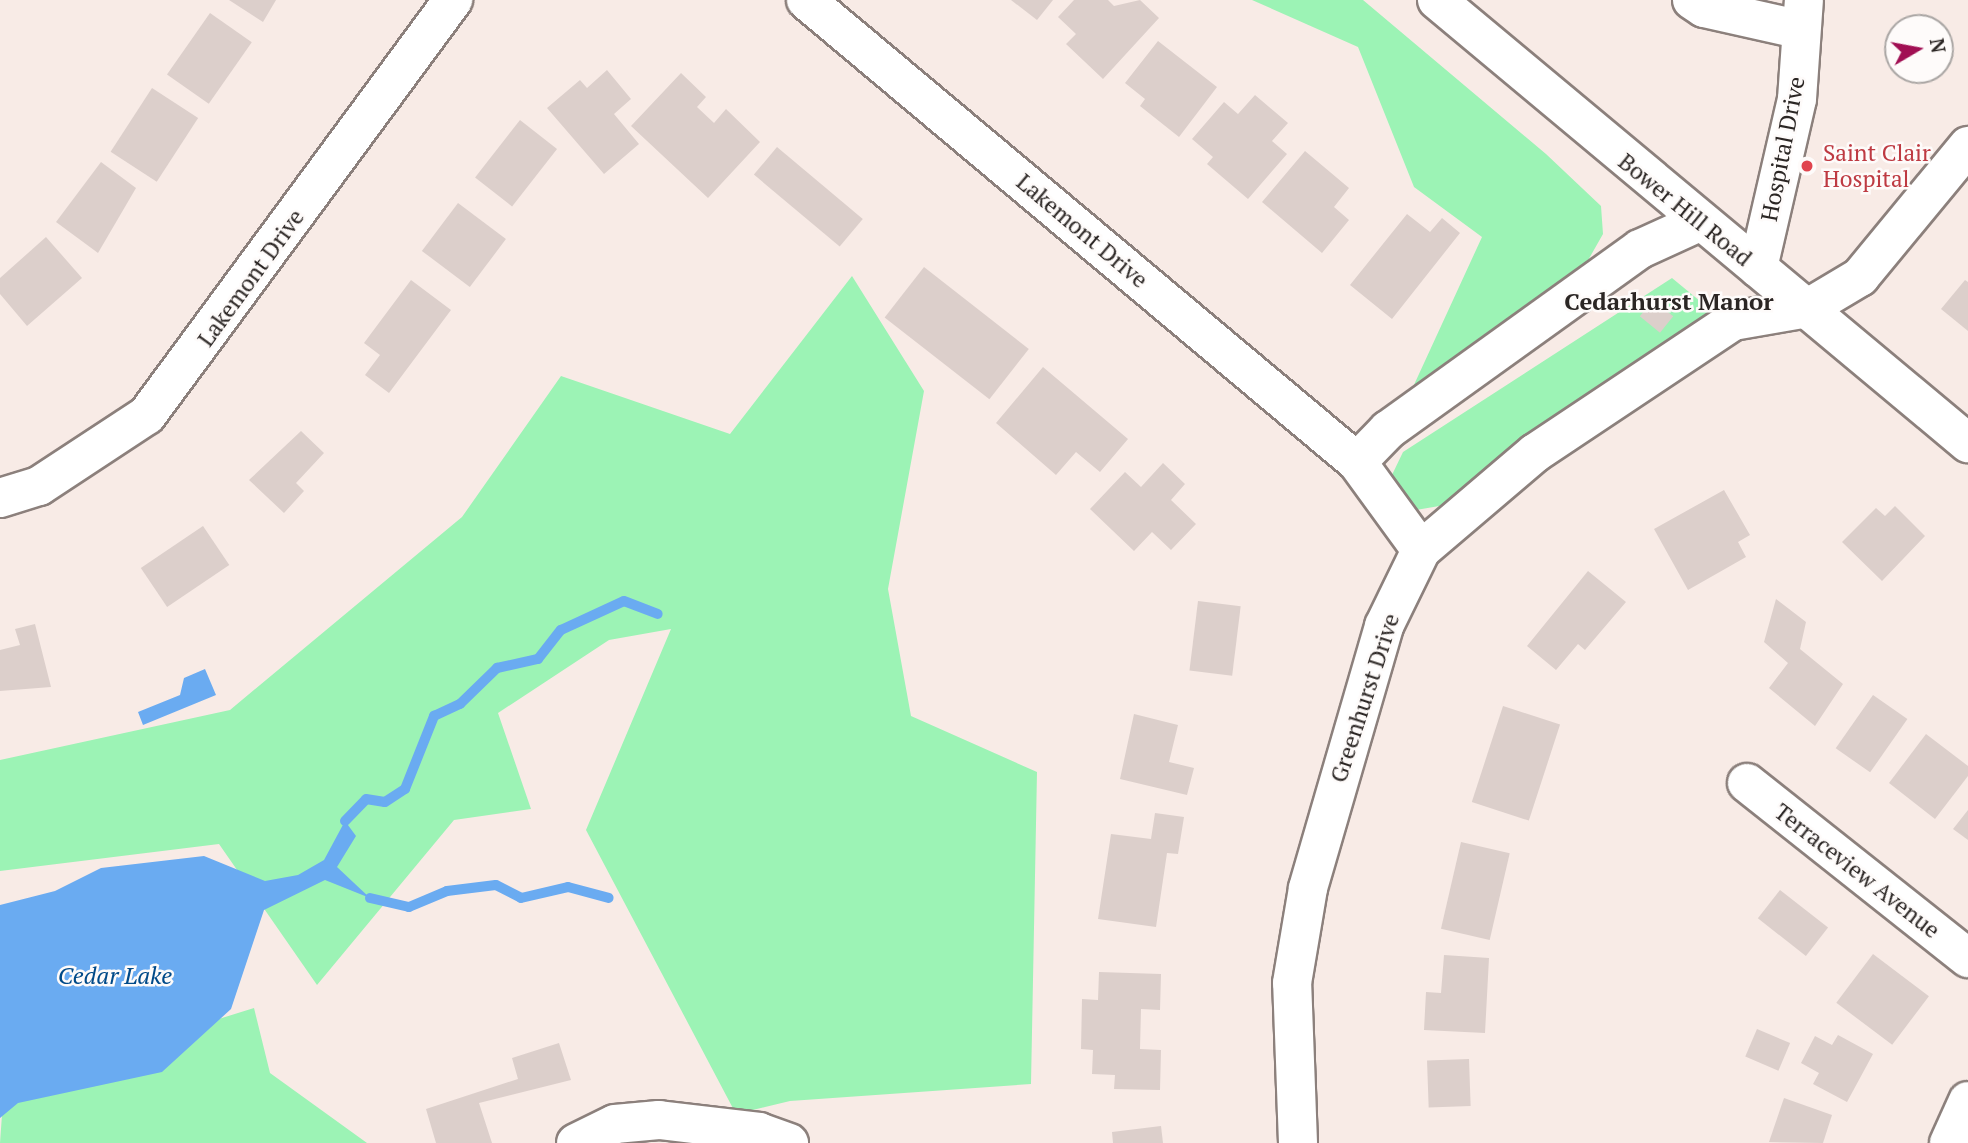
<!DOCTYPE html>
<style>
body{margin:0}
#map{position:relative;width:1968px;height:1143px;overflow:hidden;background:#f8ebe6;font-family:"PT Serif",serif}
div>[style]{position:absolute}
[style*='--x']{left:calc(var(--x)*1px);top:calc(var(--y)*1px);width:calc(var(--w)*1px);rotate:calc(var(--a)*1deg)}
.green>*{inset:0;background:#9cf3b5}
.water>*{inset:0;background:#6aabf1}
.stream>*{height:10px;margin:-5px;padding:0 5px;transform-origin:5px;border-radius:5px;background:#6aabf1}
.building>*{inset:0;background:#dccfcb;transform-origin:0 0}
.roads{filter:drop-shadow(2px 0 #8c807c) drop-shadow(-2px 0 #8c807c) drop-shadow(0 2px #8c807c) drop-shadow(0 -2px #8c807c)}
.minor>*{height:38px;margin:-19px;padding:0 19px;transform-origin:19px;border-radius:19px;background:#fff}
.major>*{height:38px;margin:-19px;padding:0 19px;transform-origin:19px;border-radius:19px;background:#fff}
.dots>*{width:19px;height:19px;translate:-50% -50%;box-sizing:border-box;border:4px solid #fefbfa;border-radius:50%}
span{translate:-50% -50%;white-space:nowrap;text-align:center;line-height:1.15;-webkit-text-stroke:5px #fefbfa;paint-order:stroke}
.street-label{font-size:23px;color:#2b2624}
.health-label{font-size:23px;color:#be3a42}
.left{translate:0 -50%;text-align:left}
.neighbourhood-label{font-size:24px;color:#2b2624;font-weight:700}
.water-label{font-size:24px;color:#004a89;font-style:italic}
.north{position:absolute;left:1884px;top:14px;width:70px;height:70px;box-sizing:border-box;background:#fefbfa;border:2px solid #aaa6a4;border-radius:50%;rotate:80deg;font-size:19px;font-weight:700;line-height:28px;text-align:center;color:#2b2624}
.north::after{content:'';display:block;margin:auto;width:24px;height:32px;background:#a10f53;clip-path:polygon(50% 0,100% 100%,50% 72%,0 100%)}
</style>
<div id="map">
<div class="green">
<div style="clip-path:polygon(1252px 0,1363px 0,1546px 154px,1601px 206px,1603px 234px,1574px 285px,1413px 387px,1482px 237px,1414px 187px,1358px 47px)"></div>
<div style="clip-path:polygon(852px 276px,924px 391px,888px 589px,911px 716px,1037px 772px,1031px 1084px,790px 1101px,736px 1114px,586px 830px,671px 629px,609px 640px,498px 713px,531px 809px,454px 820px,317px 985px,219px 844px,0 871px,0 760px,230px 710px,462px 517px,561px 376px,730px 434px)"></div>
<div style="clip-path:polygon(1672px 278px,1712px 311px,1533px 434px,1445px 505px,1416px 510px,1404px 501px,1391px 477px,1403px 452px)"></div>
<div style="clip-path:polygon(254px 1008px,270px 1073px,367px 1143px,0 1143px,4px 1086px)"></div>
</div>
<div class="water">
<div style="clip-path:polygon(205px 669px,216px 695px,143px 725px,138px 712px,180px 695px,184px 678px)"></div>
<div style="clip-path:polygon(345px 821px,356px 836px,337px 867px,370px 898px,325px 880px,264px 910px,231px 1009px,162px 1072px,18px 1103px,0 1118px,0 905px,55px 891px,101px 868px,204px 856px,265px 881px,298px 875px,324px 860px)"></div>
</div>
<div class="stream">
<div style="--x:345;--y:821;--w:30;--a:-46"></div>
<div style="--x:366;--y:799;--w:19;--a:9"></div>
<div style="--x:385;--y:802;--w:24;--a:-33"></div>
<div style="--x:405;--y:789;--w:79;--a:-68.3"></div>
<div style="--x:434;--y:716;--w:29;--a:-25"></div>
<div style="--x:460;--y:704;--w:52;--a:-44.2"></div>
<div style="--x:497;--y:668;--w:42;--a:-12.4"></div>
<div style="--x:538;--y:659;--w:37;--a:-52"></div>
<div style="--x:561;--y:630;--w:69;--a:-24.7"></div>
<div style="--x:624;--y:601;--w:36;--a:21"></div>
<div style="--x:370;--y:898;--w:40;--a:13"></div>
<div style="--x:409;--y:907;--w:41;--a:-22.8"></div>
<div style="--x:447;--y:891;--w:49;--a:-7"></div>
<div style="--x:496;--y:885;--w:28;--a:27"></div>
<div style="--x:521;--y:898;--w:48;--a:-13.2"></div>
<div style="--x:568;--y:887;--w:42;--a:15"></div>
</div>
<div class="building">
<div style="clip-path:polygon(229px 0,276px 0,263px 22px)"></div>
<div style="clip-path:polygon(1011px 0,1053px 0,1037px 20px)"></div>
<div style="clip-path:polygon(1074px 0,1108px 0,1114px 6px,1140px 0,1159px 18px,1103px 79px,1066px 44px,1076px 34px,1058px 17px)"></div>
<div style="left:210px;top:13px;width:51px;height:75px;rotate:35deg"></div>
<div style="clip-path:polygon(1158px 41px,1217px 87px,1179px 137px,1140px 106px,1145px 99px,1125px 83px)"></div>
<div style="clip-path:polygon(607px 70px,631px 99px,614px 114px,639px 144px,604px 174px,547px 108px,580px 80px,587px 88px)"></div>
<div style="clip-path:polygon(681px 73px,706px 97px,697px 107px,714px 123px,726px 109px,760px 142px,708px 198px,631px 126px)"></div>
<div style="left:152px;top:88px;width:55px;height:76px;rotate:33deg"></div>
<div style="clip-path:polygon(1255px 95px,1288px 123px,1272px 141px,1287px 154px,1248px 199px,1207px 164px,1213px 157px,1192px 139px,1224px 102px,1238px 114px)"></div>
<div style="left:520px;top:120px;width:47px;height:73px;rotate:38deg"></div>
<div style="left:777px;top:147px;width:112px;height:36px;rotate:40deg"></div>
<div style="clip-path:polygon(1305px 151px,1349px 188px,1334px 207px,1349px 220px,1322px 253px,1262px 202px)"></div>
<div style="clip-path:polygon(101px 162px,136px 188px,98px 253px,56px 222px)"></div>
<div style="left:458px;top:203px;width:60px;height:60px;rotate:37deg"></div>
<div style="clip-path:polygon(1407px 214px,1430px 232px,1442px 218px,1460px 233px,1392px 319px,1350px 285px)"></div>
<div style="clip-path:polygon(46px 237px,82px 278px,27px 326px,0 294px,0 278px)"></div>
<div style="left:924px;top:267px;width:133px;height:64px;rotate:38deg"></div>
<div style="clip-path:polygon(411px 280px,451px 310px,389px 393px,365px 375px,380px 355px,364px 343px)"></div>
<div style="clip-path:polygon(1965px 280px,1968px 282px,1968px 331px,1941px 309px)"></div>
<div style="left:1653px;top:300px;width:26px;height:21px;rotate:39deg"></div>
<div style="clip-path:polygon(1043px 367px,1128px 439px,1100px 472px,1076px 452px,1056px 475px,996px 423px)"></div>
<div style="clip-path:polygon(301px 431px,324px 453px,296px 483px,304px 491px,284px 513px,249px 480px)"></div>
<div style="clip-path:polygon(1163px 463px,1185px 484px,1171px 500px,1196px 524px,1171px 550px,1152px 532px,1134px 551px,1090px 509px,1125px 472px,1141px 487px)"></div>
<div style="clip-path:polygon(1724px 490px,1750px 535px,1738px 542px,1746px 557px,1688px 590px,1654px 529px)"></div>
<div style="clip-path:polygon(1895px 506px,1925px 536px,1882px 581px,1842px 542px,1876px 508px,1885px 516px)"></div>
<div style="left:203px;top:526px;width:47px;height:75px;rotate:56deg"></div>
<div style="clip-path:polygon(1588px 571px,1626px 602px,1585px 650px,1578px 644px,1556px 670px,1527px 646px)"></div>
<div style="clip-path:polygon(1776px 599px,1806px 622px,1800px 649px,1843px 684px,1815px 726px,1769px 688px,1788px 663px,1764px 642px)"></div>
<div style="left:1198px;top:601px;width:43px;height:70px;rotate:7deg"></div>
<div style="clip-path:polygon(35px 624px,51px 687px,0 691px,0 650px,20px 645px,15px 629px)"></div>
<div style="left:1873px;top:695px;width:42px;height:65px;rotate:35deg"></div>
<div style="left:1503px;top:706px;width:60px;height:101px;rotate:18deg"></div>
<div style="clip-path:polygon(1134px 714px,1178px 725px,1169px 762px,1194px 768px,1187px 795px,1120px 779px)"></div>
<div style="clip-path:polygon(1926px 734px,1968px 766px,1968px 776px,1935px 819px,1889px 783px)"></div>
<div style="clip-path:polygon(1968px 810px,1968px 840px,1953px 829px)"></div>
<div style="clip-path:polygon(1155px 813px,1184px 817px,1178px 854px,1167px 853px,1156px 927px,1098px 919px,1111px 834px,1151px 839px)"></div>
<div style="left:1461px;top:842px;width:50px;height:89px;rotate:13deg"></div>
<div style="left:1780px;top:890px;width:61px;height:36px;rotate:38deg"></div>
<div style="left:1873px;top:954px;width:70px;height:61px;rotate:37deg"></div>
<div style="clip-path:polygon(1444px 955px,1489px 958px,1485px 1033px,1424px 1030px,1426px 992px,1441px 993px)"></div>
<div style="clip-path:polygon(1099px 972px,1161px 974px,1160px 1010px,1141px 1009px,1140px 1049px,1161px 1050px,1160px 1090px,1114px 1089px,1115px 1075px,1092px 1074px,1093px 1050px,1081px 1049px,1082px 999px,1098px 1000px)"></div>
<div style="left:1757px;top:1029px;width:36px;height:30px;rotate:23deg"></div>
<div style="clip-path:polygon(1838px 1035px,1873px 1054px,1847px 1102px,1813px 1084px,1819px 1073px,1801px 1063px,1815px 1036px,1832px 1045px)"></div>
<div style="clip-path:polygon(559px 1043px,571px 1080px,479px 1103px,492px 1143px,436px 1143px,426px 1109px,518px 1079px,512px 1058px)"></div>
<div style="left:1469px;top:1059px;width:47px;height:42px;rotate:88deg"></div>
<div style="clip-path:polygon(1784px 1098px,1832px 1115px,1823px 1143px,1769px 1142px)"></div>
<div style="clip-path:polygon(1161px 1126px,1163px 1143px,1113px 1143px,1112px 1132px)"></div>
</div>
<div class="roads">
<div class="minor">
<div style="--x:806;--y:0;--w:719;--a:39.98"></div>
<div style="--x:1357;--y:462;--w:109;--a:54"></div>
<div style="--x:1692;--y:0;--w:14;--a:34"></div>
<div style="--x:1704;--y:8;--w:96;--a:12.6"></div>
<div style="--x:1758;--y:268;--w:173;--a:-77"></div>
<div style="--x:1797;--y:99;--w:99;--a:-86"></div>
<div style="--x:1357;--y:462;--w:45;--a:-45.9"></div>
<div style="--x:1388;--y:430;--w:310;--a:-35.7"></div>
<div style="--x:1640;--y:249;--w:63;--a:-24.5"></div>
<div style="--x:0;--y:498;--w:41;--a:-17.1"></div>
<div style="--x:39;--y:486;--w:129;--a:-33.3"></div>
<div style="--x:147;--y:415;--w:516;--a:-53.6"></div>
<div style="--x:1747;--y:783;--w:282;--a:38.4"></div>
<div style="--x:576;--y:1143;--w:43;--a:-26"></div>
<div style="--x:615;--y:1124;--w:44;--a:-5.2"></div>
<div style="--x:659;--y:1120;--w:101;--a:6.8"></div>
<div style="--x:759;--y:1132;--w:32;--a:20"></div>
<div style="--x:1298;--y:1143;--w:160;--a:-92.1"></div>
<div style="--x:1292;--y:983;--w:96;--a:-80.4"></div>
<div style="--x:1308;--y:888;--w:273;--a:-73.8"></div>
<div style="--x:1384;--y:626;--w:85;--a:-64"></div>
<div style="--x:1421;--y:550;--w:150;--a:-40.4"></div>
<div style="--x:1535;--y:453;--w:238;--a:-33.7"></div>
<div style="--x:1733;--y:321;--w:76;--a:-9.8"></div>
<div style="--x:1808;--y:308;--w:61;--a:-30.8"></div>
<div style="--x:1860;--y:277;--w:170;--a:-50.5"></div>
<div style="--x:1949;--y:1143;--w:46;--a:-65.7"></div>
</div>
<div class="major">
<div style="--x:1437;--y:0;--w:692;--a:39.84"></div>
</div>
</div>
<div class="dots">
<div style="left:1807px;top:166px;background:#e0444e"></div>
</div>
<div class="street-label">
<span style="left:1783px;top:149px;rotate:-79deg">Hospital Drive</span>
<span style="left:1685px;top:210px;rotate:39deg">Bower Hill Road</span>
<span style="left:1082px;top:231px;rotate:40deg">Lakemont Drive</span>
<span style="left:251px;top:278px;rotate:-54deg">Lakemont Drive</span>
<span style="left:1365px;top:698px;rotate:-72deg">Greenhurst Drive</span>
<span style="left:1857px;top:871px;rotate:38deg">Terraceview Avenue</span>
</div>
<div class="health-label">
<span class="left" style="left:1823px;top:166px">Saint Clair<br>Hospital</span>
</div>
<div class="neighbourhood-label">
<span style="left:1669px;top:302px">Cedarhurst Manor</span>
</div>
<div class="water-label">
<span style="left:115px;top:976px">Cedar Lake</span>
</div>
<div class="north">N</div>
</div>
